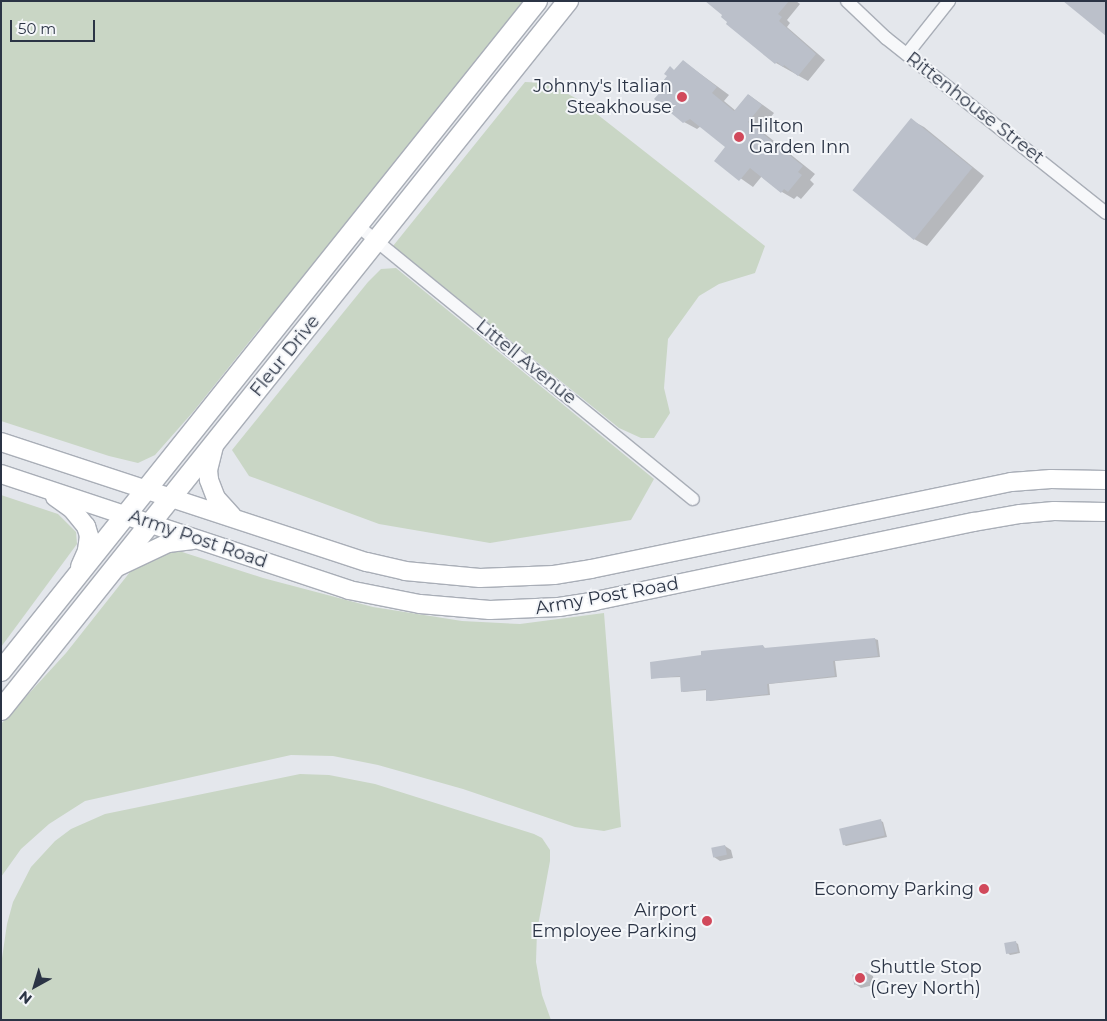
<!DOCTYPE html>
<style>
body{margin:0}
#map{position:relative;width:1107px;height:1021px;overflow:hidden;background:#e4e7ec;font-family:Montserrat,sans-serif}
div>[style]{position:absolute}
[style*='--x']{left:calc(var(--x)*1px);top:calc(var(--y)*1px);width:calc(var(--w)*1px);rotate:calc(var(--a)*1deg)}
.green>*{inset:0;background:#c9d6c5}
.shadow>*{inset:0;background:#0003}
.building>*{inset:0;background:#bbc0ca;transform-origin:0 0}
.roads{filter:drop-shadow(1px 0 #a9aeb7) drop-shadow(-1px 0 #a9aeb7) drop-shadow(0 1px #a9aeb7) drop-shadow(0 -1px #a9aeb7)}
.street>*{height:12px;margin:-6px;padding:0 6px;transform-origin:6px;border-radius:6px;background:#f7f8fa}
.secondary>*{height:18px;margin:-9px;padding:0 9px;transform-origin:9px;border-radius:9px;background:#fff}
.primary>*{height:20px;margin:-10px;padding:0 10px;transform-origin:10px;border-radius:10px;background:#fff}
.dots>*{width:14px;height:14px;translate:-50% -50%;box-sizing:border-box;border:2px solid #f4f6f9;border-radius:50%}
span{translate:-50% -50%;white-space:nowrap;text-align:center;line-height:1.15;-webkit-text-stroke:4px #f4f6f9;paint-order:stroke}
.poi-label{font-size:18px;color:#2b3445}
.right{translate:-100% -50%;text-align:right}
.left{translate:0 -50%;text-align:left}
.street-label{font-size:18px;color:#2b3445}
.frame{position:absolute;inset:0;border:2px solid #2b3445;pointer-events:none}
.north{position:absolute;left:10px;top:961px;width:50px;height:50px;-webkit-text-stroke:4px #f4f6f9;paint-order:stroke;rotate:219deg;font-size:14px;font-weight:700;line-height:20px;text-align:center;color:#2b3445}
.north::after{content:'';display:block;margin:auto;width:18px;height:22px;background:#2b3445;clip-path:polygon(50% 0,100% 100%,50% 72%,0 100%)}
.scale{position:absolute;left:10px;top:20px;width:85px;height:22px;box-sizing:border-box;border:2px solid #2b3445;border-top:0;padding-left:6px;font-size:15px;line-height:18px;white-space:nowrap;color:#2b3445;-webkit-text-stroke:4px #f4f6f9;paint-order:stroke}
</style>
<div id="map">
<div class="green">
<div style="clip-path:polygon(1px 1px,524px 1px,275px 319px,261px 327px,193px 412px,155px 455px,138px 463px,109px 456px,1px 421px)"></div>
<div style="clip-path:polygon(525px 82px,548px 83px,579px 100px,765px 246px,755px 273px,719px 284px,699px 296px,668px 339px,664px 388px,670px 413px,654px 438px,641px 438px,619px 428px,393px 246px)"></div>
<div style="clip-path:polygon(396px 268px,654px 479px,631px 520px,490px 543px,379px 524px,249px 476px,232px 450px,368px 282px,381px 269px)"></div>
<div style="clip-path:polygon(1px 495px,58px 514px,76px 532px,77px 544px,1px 647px)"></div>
<div style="clip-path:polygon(179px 551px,263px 578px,373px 607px,462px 621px,520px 624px,604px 613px,621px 827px,604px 831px,575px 827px,463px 789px,378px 765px,333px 756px,291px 755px,85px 801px,49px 824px,21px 849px,1px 877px,1px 724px,66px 653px,130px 572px,146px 559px,162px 552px)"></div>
<div style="clip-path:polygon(300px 774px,329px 775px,375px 784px,534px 834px,542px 838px,550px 850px,550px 861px,537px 931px,536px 962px,542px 995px,551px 1020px,1px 1020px,1px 965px,7px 924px,13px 902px,31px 867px,55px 841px,71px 829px,105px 814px)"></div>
</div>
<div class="shadow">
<div style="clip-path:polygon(768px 1px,796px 1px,800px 4px,787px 20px,790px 23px,787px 27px,825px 60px,808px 81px,776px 63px)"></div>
<div style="clip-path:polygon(683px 61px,729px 95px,724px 101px,736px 111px,749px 95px,774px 113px,760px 130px,815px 174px,810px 180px,814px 184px,801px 199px,797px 196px,794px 199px,782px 192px,762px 176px,753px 187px,716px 161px,727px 147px,701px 126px,697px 129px,684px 122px,664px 88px)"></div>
<div style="clip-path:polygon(911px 120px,924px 127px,984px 176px,927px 246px,914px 239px)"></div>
<div style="clip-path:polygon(875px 639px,878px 640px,880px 657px,835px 661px,837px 677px,769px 684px,770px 695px,710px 701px,708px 700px,707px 690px,683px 692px,681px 677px,652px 678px,763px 646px,766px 649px)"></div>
<div style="clip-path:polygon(881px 821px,883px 822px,887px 837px,846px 846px,843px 844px)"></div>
<div style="clip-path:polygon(725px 846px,731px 850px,733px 858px,720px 861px,714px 857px)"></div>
<div style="clip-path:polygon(1015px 942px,1018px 944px,1020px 953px,1010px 955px,1008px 953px)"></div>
<div style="clip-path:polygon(867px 973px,873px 976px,874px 985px,861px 988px,855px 984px)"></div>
</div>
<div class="building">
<div style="clip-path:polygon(705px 1px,789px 1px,778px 14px,782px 17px,779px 21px,816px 54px,798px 76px,784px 65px,783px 67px,777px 62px,775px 64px,726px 24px,727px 22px,721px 17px,722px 15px)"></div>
<div style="clip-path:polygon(1063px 1px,1106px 1px,1106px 36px)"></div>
<div style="clip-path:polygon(683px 60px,717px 87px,712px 93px,734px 111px,748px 94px,762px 105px,748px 122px,803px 166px,798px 172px,802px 175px,788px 192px,784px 189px,781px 193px,750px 168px,739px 181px,714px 161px,725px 147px,690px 119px,683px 123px,654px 99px,663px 89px,659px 86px,667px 76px,664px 74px,670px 66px,674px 70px)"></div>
<div style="left:911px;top:118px;width:79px;height:93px;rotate:39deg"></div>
<div style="clip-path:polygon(875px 638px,878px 656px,833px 661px,835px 676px,767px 684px,768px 694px,706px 701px,706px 689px,681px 692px,680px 676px,651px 679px,650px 662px,701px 655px,701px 651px,763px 645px,764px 648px)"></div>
<div style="left:881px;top:819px;width:17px;height:43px;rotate:77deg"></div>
<div style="left:725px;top:845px;width:10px;height:14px;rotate:79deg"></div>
<div style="left:1016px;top:941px;width:11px;height:12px;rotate:80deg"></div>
<div style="left:867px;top:972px;width:10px;height:15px;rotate:79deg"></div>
</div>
<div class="roads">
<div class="street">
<div style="--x:847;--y:1;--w:54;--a:43.5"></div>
<div style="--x:886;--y:38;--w:281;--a:38.5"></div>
<div style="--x:907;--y:54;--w:68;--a:-51.6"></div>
<div style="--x:358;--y:226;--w:432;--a:39.2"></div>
</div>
<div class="secondary">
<div style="--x:1;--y:442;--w:385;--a:18.2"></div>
<div style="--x:367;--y:562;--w:39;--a:13"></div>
<div style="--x:405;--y:571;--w:75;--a:5.3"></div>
<div style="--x:480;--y:578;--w:74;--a:-2.3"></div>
<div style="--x:554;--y:575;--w:37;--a:-9"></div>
<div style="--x:591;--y:569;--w:429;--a:-11.7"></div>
<div style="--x:1011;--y:482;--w:40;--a:-4.3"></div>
<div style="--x:1051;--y:479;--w:55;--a:1"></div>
<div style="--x:214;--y:446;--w:25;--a:104"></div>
<div style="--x:208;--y:470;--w:10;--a:84"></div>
<div style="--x:209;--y:480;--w:19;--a:69"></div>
<div style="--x:216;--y:498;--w:24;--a:48"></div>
<div style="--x:1;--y:474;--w:367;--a:18.4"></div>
<div style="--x:349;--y:590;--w:72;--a:11.2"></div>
<div style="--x:420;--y:604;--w:70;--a:4.9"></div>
<div style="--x:490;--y:610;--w:69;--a:-2.5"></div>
<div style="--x:559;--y:607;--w:36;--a:-9"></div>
<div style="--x:595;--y:601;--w:387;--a:-11.8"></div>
<div style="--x:974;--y:522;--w:47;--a:-9.9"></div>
<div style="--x:1020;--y:514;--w:34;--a:-5"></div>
<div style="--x:1054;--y:511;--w:52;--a:1.1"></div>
<div style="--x:55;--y:497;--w:21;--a:35"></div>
<div style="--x:72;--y:509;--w:22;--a:51"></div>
<div style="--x:86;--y:526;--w:10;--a:73"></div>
<div style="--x:89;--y:536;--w:15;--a:98"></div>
<div style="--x:87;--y:551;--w:17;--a:114"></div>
<div style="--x:115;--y:568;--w:59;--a:-25.3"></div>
<div style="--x:168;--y:543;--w:25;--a:-7"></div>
</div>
<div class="primary">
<div style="--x:1;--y:671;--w:858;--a:-51.34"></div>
<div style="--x:1;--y:710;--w:908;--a:-51.35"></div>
</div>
</div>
<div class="dots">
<div style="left:682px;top:97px;background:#d1495b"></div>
<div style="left:739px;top:137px;background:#d1495b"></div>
<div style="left:984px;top:889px;background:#d1495b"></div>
<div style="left:707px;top:921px;background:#d1495b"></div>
<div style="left:860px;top:978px;background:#d1495b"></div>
</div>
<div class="poi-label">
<span class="right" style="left:672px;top:97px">Johnny's Italian<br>Steakhouse</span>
<span class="left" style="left:749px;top:137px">Hilton<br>Garden Inn</span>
<span class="right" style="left:974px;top:889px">Economy Parking</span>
<span class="right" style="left:697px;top:921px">Airport<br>Employee Parking</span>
<span class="left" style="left:870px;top:978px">Shuttle Stop<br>(Grey North)</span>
</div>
<div class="street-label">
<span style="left:975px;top:108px;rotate:38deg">Rittenhouse Street</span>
<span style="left:285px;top:356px;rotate:-51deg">Fleur Drive</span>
<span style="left:526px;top:362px;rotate:39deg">Littell Avenue</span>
<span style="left:198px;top:539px;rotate:19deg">Army Post Road</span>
<span style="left:607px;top:596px;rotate:-10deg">Army Post Road</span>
</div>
<div class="frame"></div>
<div class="north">N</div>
<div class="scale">50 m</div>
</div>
